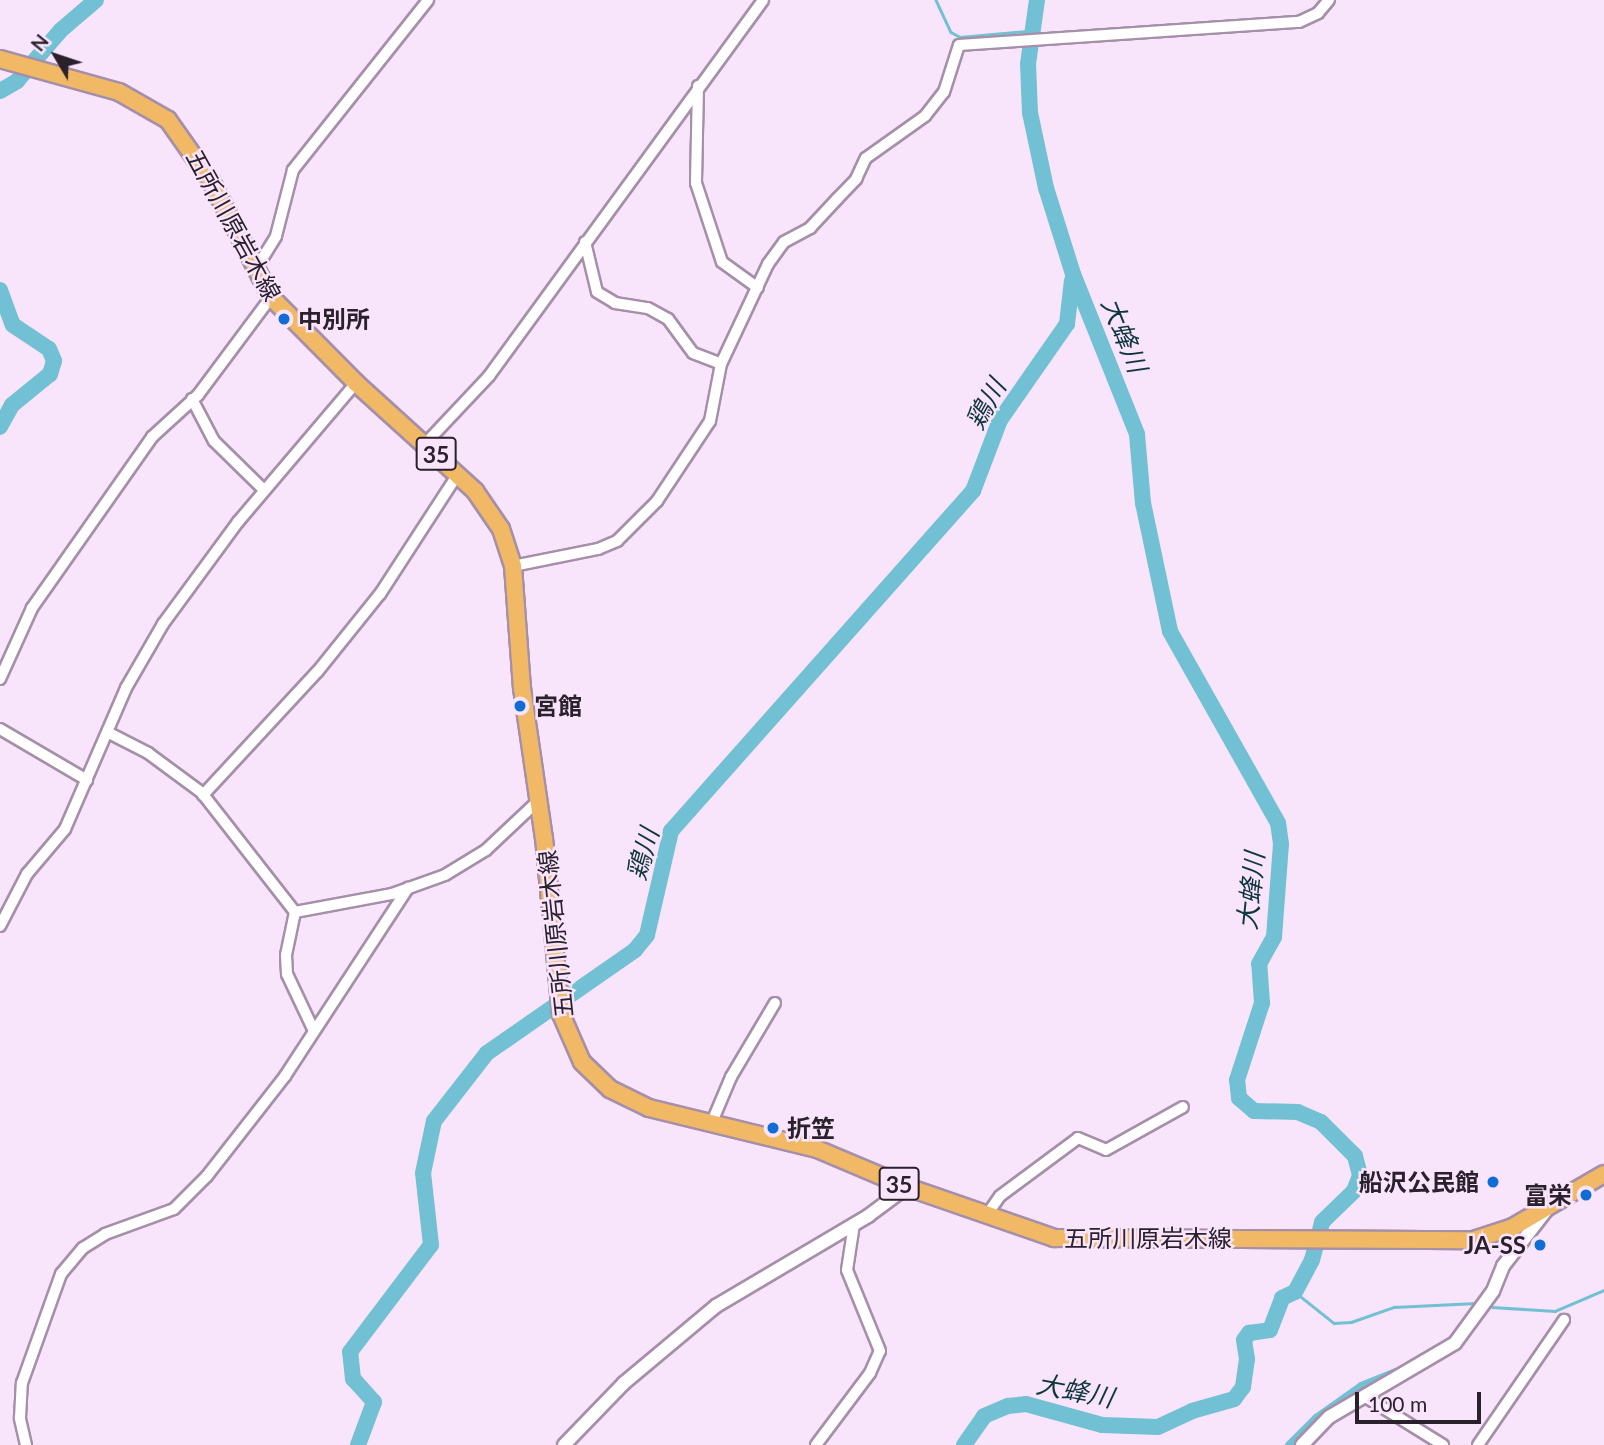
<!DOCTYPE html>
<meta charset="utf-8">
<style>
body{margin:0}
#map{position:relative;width:1604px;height:1445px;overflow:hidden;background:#f8e4fb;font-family:Lato,"Noto Sans JP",sans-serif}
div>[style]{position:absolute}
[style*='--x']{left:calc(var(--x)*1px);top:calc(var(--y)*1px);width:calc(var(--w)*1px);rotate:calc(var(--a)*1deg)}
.stream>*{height:2.5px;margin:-1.25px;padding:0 1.25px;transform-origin:1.25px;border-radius:1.25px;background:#71c0d3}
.canal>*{height:9px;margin:-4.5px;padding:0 4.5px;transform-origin:4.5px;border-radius:4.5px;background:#71c0d3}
.river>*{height:16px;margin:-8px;padding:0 8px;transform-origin:8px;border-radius:8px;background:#71c0d3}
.roads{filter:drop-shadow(2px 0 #a58fa9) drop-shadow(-2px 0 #a58fa9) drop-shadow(0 2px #a58fa9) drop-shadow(0 -2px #a58fa9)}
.minor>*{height:10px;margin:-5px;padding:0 5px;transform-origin:5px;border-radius:5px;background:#fff}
.tertiary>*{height:12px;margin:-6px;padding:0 6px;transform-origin:6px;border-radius:6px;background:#fff}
.primary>*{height:16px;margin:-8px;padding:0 8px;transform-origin:8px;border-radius:8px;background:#f1b966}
.dots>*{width:19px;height:19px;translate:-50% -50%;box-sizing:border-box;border:4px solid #f8e4fb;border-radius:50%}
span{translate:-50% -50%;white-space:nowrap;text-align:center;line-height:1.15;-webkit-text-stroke:5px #f8e4fb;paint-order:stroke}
.shield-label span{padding:2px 5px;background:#f8e4fb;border:2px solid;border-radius:5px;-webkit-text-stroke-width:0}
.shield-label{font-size:23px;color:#2a212c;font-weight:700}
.street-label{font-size:24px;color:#2a212c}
.poi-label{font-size:24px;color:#2a212c;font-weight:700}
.left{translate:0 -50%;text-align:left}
.right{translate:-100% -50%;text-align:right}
.water-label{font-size:26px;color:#0f363e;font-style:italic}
.north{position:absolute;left:21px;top:21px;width:70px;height:70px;-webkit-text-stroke:5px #f8e4fb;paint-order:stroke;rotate:309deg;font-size:19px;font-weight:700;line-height:28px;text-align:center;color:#2a212c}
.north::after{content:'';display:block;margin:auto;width:24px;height:32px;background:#2a212c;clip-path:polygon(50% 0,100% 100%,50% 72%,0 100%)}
.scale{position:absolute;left:1355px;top:1392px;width:126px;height:32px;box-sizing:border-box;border:4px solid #2a212c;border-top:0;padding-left:9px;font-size:21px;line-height:24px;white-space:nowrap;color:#2a212c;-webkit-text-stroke:5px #f8e4fb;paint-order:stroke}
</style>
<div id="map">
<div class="stream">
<div style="--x:936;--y:0;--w:35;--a:65"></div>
<div style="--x:951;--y:32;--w:10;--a:29"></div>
<div style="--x:960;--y:37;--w:67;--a:-5.1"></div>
<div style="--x:1027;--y:31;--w:33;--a:88"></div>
<div style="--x:1295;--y:1292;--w:50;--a:38.5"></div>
<div style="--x:1334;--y:1323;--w:17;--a:-3"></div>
<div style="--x:1351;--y:1322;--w:46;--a:-19.2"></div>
<div style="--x:1394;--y:1307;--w:82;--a:-2.8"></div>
<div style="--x:1492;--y:1307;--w:63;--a:3.6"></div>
<div style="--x:1555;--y:1311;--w:53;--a:-23.2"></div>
</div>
<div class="canal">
<div style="--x:1289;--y:1445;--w:38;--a:-45"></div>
<div style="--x:1316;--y:1418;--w:55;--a:-35.4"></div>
<div style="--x:1361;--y:1386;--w:38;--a:-22"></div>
</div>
<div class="river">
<div style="--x:0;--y:91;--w:20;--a:-30"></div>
<div style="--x:17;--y:81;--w:67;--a:-49.2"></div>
<div style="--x:61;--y:30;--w:46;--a:-40.6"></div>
<div style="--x:0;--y:290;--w:37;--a:70"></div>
<div style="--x:13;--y:325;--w:43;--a:33.7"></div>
<div style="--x:49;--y:349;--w:13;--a:67"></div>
<div style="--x:54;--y:361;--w:14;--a:107"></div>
<div style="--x:50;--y:374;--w:49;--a:140.8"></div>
<div style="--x:12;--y:405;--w:25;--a:119"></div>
<div style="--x:358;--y:1445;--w:46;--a:-69.6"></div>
<div style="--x:374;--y:1402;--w:31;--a:-132"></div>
<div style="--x:353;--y:1379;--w:27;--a:-96"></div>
<div style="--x:350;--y:1352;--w:134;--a:-52.9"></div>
<div style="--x:431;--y:1245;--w:72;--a:-96.3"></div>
<div style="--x:423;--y:1173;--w:53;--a:-78.1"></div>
<div style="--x:434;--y:1121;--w:86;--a:-52.1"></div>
<div style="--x:487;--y:1053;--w:180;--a:-34.8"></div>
<div style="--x:635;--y:950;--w:19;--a:-51"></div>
<div style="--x:647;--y:935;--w:107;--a:-77"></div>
<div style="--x:671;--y:831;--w:455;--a:-48.4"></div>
<div style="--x:973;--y:491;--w:76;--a:-69.2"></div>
<div style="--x:1000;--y:420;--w:117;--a:-55.1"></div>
<div style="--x:1067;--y:324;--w:44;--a:-83.5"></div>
<div style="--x:964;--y:1445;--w:35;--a:-55"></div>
<div style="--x:984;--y:1416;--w:26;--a:-23"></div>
<div style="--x:1008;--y:1406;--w:18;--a:-6"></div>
<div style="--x:1026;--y:1404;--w:79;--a:15.4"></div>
<div style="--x:1102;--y:1425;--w:56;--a:2"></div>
<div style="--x:1158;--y:1427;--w:38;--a:-25"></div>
<div style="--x:1192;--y:1411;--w:44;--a:-15.9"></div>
<div style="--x:1234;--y:1399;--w:15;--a:-53"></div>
<div style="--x:1243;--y:1387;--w:28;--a:-82"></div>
<div style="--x:1247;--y:1359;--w:19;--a:-99"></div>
<div style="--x:1244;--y:1340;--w:9;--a:-54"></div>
<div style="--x:1249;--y:1333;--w:21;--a:-8"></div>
<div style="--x:1270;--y:1330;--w:34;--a:-69"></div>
<div style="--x:1282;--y:1298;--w:14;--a:-25"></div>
<div style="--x:1295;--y:1292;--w:36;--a:-62"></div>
<div style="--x:1312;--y:1260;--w:39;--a:-75"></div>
<div style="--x:1322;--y:1222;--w:45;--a:-44.1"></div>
<div style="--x:1354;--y:1191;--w:17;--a:-69"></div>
<div style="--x:1360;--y:1175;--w:20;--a:-105"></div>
<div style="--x:1355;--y:1156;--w:48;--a:-135"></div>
<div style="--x:1321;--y:1122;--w:25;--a:-157"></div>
<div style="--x:1298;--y:1112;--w:44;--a:-178.7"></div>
<div style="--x:1254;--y:1111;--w:20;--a:-139"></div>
<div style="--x:1239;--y:1098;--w:18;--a:-96"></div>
<div style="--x:1237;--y:1080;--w:81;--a:-72"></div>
<div style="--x:1262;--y:1003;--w:39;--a:-94"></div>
<div style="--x:1259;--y:964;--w:31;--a:-61"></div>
<div style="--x:1274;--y:937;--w:93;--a:-85.7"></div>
<div style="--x:1281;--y:844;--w:21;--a:-98"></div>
<div style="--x:1278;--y:823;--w:220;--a:-119.4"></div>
<div style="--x:1170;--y:631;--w:131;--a:-101.9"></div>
<div style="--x:1143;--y:503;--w:69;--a:-95"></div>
<div style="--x:1137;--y:434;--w:172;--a:-111.8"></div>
<div style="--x:1073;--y:274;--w:90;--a:-107.4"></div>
<div style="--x:1046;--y:188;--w:77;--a:-102"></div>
<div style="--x:1030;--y:113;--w:49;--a:-92.3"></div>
<div style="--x:1028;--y:64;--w:65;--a:-82"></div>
</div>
<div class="roads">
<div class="minor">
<div style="--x:698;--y:86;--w:97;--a:91.2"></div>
<div style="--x:696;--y:183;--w:83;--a:71.8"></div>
<div style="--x:722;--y:262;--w:44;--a:35.8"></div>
<div style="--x:585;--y:242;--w:51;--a:76.5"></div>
<div style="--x:597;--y:292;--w:21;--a:31"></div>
<div style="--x:615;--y:303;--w:33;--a:9"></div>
<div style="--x:648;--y:308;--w:23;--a:29"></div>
<div style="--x:668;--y:319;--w:42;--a:53.7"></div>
<div style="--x:693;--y:353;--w:30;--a:21"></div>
<div style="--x:257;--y:267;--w:36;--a:-58"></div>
<div style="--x:276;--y:236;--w:68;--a:-75.6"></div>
<div style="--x:293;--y:170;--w:217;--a:-51.5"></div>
<div style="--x:192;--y:399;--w:47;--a:62.4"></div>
<div style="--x:214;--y:441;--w:70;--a:44.4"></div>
<div style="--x:425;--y:444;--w:93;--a:-46.7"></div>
<div style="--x:489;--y:376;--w:465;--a:-53.9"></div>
<div style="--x:513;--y:566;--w:87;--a:-11.3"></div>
<div style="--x:598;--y:549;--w:21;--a:-23"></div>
<div style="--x:617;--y:541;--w:57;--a:-45"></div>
<div style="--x:657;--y:501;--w:96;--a:-56.5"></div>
<div style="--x:710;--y:421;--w:58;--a:-79.1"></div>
<div style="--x:721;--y:364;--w:110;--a:-64.8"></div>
<div style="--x:768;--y:264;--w:27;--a:-54"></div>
<div style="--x:784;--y:242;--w:30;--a:-28"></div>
<div style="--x:810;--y:228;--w:40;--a:-47"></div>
<div style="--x:837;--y:199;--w:28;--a:-46"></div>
<div style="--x:856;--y:179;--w:23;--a:-65"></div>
<div style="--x:866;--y:158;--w:72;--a:-35.4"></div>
<div style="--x:925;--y:116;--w:31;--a:-52"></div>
<div style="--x:944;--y:92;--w:49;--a:-72.3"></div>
<div style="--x:959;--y:45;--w:341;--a:-3.9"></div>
<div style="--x:1299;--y:22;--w:21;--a:-25"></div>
<div style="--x:1318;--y:13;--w:17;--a:-50"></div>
<div style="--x:0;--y:679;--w:78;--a:-65.7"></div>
<div style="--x:32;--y:608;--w:209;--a:-54.9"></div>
<div style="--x:152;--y:437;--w:62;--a:-42.4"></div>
<div style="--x:198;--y:395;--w:122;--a:-53.3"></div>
<div style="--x:0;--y:729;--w:101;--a:30.4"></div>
<div style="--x:109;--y:733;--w:44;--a:27.1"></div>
<div style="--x:148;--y:753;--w:67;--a:36.5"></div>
<div style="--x:202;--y:793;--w:151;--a:52"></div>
<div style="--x:203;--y:795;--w:169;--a:-47.2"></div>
<div style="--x:318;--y:671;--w:99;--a:-51.2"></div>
<div style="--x:380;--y:594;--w:143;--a:-57"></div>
<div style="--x:295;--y:912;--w:99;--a:-10.5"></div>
<div style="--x:392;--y:894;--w:56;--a:-19.7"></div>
<div style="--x:445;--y:875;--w:48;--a:-31.4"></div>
<div style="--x:486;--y:850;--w:71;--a:-43.3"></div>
<div style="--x:295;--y:912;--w:44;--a:101.8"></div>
<div style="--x:286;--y:955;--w:19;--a:87"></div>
<div style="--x:287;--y:974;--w:61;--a:64.7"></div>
<div style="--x:0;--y:926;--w:59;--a:-62.6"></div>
<div style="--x:27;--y:874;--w:59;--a:-49.8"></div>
<div style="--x:65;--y:829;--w:154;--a:-66.6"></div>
<div style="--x:126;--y:688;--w:74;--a:-60"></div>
<div style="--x:163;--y:624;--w:127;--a:-53.7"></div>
<div style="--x:238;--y:522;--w:182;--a:-49.7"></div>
<div style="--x:712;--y:1122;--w:49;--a:-67.1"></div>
<div style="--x:731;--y:1077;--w:86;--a:-59.3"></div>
<div style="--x:986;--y:1216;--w:24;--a:-55"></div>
<div style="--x:1000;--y:1196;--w:97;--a:-36.6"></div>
<div style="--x:1078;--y:1138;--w:30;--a:23"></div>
<div style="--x:1106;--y:1150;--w:88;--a:-29.2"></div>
<div style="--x:1364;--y:1396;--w:93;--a:31.8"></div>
<div style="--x:26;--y:1445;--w:28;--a:-103"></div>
<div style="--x:20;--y:1418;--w:35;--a:-87"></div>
<div style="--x:22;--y:1383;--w:116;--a:-70.3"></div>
<div style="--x:61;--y:1274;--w:34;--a:-50"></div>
<div style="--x:83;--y:1248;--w:26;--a:-32"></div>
<div style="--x:105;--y:1234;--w:73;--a:-19.9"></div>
<div style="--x:174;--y:1209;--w:47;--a:-45"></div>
<div style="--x:207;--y:1176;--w:127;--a:-52"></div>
<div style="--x:285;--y:1076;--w:225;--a:-56.8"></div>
<div style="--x:816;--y:1445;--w:90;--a:-53.1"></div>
<div style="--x:870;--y:1373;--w:24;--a:-66"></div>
<div style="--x:880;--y:1351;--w:87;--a:-112.2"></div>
<div style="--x:847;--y:1270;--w:47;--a:-81.3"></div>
<div style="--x:1478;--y:1445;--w:152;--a:-55.5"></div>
</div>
<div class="tertiary">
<div style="--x:564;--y:1445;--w:86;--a:-45.9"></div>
<div style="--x:624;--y:1383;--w:120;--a:-39.9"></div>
<div style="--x:716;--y:1306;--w:177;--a:-30.6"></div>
<div style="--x:868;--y:1216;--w:49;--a:-36.6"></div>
<div style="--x:1302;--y:1445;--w:39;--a:-46"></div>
<div style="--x:1329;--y:1417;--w:146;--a:-30.4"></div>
<div style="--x:1455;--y:1343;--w:64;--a:-53.8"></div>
<div style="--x:1493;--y:1291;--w:27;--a:-68"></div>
<div style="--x:1503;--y:1266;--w:73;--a:-52.2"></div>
</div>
<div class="primary">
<div style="--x:0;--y:59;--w:123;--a:15.5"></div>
<div style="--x:119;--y:92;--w:56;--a:29.7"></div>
<div style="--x:168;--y:120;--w:75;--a:54.8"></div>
<div style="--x:211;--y:181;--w:131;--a:62.7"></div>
<div style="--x:271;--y:297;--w:121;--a:45.3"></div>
<div style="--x:356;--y:383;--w:161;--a:42.2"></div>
<div style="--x:475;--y:491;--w:46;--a:55.6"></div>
<div style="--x:501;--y:529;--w:39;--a:72"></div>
<div style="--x:513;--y:566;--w:122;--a:85.8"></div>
<div style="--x:522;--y:688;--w:152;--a:81.7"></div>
<div style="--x:544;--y:838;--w:177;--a:84.5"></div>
<div style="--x:561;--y:1014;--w:52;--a:66.4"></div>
<div style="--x:582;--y:1062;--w:39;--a:44"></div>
<div style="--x:610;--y:1089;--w:43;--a:26"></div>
<div style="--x:649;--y:1108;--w:173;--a:13.7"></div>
<div style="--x:817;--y:1149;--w:98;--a:22.9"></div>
<div style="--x:907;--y:1187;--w:156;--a:19.1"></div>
<div style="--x:1054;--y:1238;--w:419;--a:0.3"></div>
<div style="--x:1473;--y:1240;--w:42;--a:-18"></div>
<div style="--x:1513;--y:1227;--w:105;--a:-30.2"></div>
</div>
</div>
<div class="dots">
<div style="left:284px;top:319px;background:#126cd5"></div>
<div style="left:520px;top:706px;background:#126cd5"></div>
<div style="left:773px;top:1128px;background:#126cd5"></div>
<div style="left:1493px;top:1182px;background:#126cd5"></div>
<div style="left:1586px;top:1195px;background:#126cd5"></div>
<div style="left:1540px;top:1245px;background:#126cd5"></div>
</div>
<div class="shield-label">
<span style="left:436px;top:454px">35</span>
<span style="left:899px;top:1184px">35</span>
</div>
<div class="street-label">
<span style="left:234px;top:225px;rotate:61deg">五所川原岩木線</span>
<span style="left:555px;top:934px;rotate:-96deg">五所川原岩木線</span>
<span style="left:1148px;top:1238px">五所川原岩木線</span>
</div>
<div class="poi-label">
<span class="left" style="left:298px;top:319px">中別所</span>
<span class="left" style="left:534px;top:706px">宮館</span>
<span class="left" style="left:787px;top:1128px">折笠</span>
<span class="right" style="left:1479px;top:1182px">船沢公民館</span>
<span class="right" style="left:1572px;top:1195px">富栄</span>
<span class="right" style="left:1526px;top:1245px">JA-SS</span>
</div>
<div class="water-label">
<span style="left:1124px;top:335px;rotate:68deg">大蜂川</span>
<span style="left:986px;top:404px;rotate:-61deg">鶏川</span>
<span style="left:643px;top:854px;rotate:-74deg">鶏川</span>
<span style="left:1251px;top:891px;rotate:-84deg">大蜂川</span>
<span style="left:1075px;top:1391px;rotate:11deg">大蜂川</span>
</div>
<div class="north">N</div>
<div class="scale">100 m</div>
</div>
